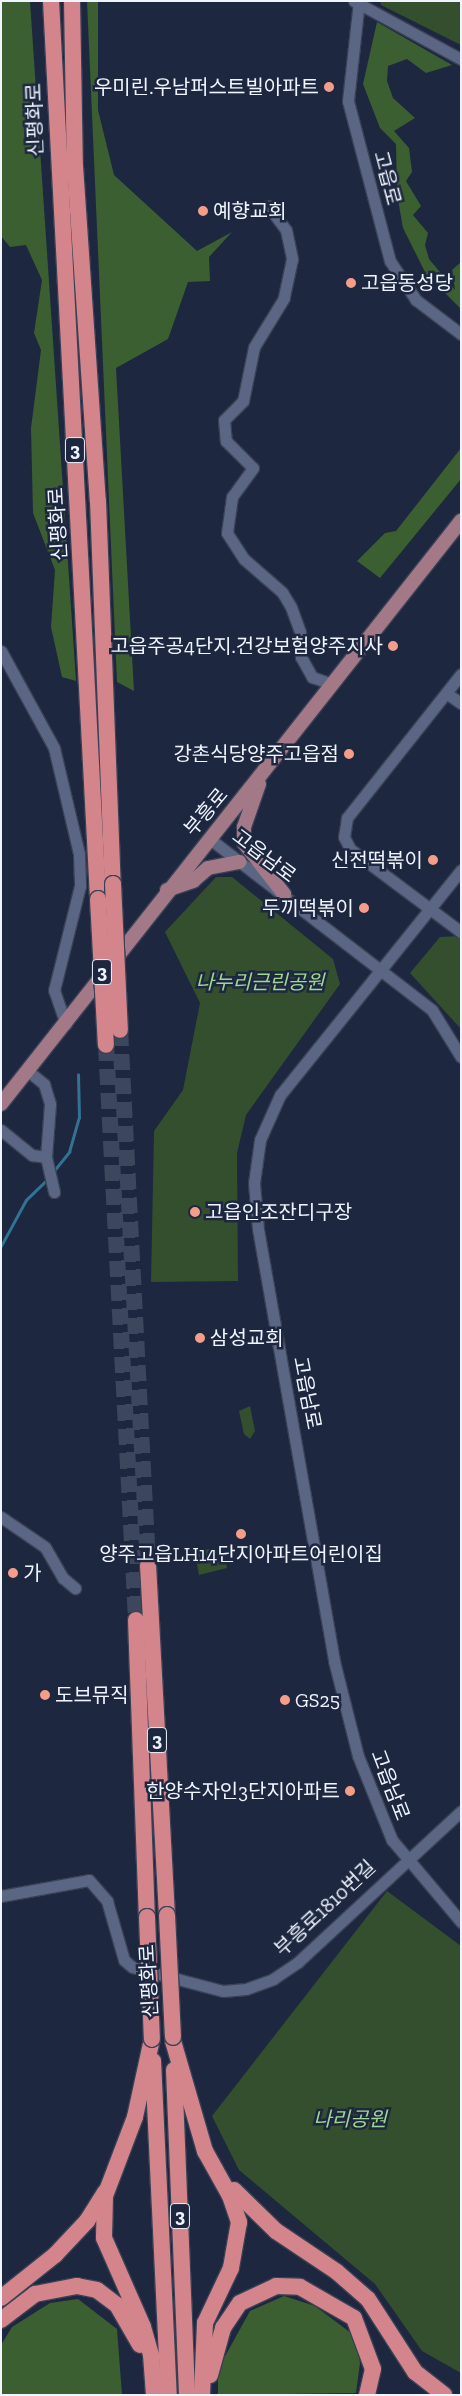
<!DOCTYPE html>
<meta charset="utf-8">
<style>
body{margin:0}
#map{position:relative;width:462px;height:2396px;overflow:hidden;background:#1d273f;font-family:"Zilla Slab","Noto Sans KR",serif}
div>[style]{position:absolute}
[style*='--x']{left:calc(var(--x)*1px);top:calc(var(--y)*1px);width:calc(var(--w)*1px);rotate:calc(var(--a)*1deg)}
.green>*{inset:0;background:#344f2d}
.forest>*{inset:0;background:#3b5f31}
.stream>*{height:2.5px;margin:-1.25px;padding:0 1.25px;transform-origin:1.25px;border-radius:1.25px;background:#327292}
.highway-tunnel>*{height:16px;margin-top:-8px;transform-origin:0;background:repeating-linear-gradient(90deg,#3c465c 0 16px,transparent 0 24px)}
.roads{filter:drop-shadow(1px 0 #3a4155) drop-shadow(-1px 0 #3a4155) drop-shadow(0 1px #3a4155) drop-shadow(0 -1px #3a4155)}
.minor>*{height:11px;margin:-5.5px;padding:0 5.5px;transform-origin:5.5px;border-radius:5.5px;background:#5a6683}
.major>*{height:14px;margin:-7px;padding:0 7px;transform-origin:7px;border-radius:7px;background:#a37988}
.highway>*{height:16px;margin:-8px;padding:0 8px;transform-origin:8px;border-radius:8px;background:#d4858b}
.bridges{filter:drop-shadow(1px 0 #3a4155) drop-shadow(-1px 0 #3a4155) drop-shadow(0 1px #3a4155) drop-shadow(0 -1px #3a4155)}
.highway-bridge>*{height:16px;margin:-8px;padding:0 8px;transform-origin:8px;border-radius:8px;background:#d4858b}
.dots>*{width:14px;height:14px;translate:-50% -50%;box-sizing:border-box;border:2px solid #1d273f;border-radius:50%}
span{translate:-50% -50%;white-space:nowrap;text-align:center;line-height:1.15;-webkit-text-stroke:5px #1d273f;paint-order:stroke}
.shield-label span{padding:1px 4px;background:#1d273f;border:1px solid;border-radius:4px;-webkit-text-stroke-width:0}
.shield-label{font-size:19px;color:#eff4fe;font-weight:700}
.poi-label{font-size:20px;color:#eff4fe}
.right{translate:-100% -50%;text-align:right}
.left{translate:0 -50%;text-align:left}
.street-label{font-size:20px;color:#eff4fe}
.park-label{font-size:20px;color:#9fd790;font-style:italic}
.frame{position:absolute;inset:0;border:2px solid #eff4fe;pointer-events:none}
</style>
<div id="map">
<div class="green">
<div style="clip-path:polygon(380px 1px,461px 1px,461px 45px,381px 5px)"></div>
<div style="clip-path:polygon(216px 877px,232px 877px,333px 959px,340px 984px,246px 1115px,237px 1153px,238px 1281px,151px 1282px,154px 1131px,183px 1090px,200px 1003px,165px 932px)"></div>
<div style="clip-path:polygon(461px 936px,461px 1029px,410px 973px,440px 937px)"></div>
<div style="clip-path:polygon(250px 1406px,255px 1431px,250px 1439px,244px 1434px,239px 1411px)"></div>
<div style="clip-path:polygon(211px 1548px,213px 1557px,225px 1555px,227px 1568px,199px 1575px,195px 1554px)"></div>
<div style="clip-path:polygon(387px 1891px,461px 1946px,461px 2373px,422px 2351px,375px 2284px,239px 2170px,212px 2116px)"></div>
</div>
<div class="forest">
<div style="clip-path:polygon(1px 1px,30px 1px,76px 681px,62px 677px,51px 627px,55px 570px,33px 513px,31px 428px,41px 350px,34px 333px,42px 280px,26px 245px,10px 247px,1px 236px)"></div>
<div style="clip-path:polygon(87px 1px,98px 1px,98px 110px,114px 175px,197px 251px,232px 232px,209px 257px,210px 281px,188px 282px,168px 339px,116px 368px,134px 691px,117px 682px)"></div>
<div style="clip-path:polygon(377px 22px,452px 65px,426px 73px,407px 59px,388px 66px,387px 81px,393px 98px,415px 118px,394px 131px,409px 148px,412px 172px,406px 181px,421px 206px,413px 215px,428px 233px,425px 245px,429px 259px,455px 290px,452px 270px,461px 262px,461px 309px,426px 274px,403px 228px,397px 194px,396px 144px,380px 128px,363px 84px)"></div>
<div style="clip-path:polygon(461px 448px,461px 479px,380px 578px,357px 561px,385px 533px,396px 531px)"></div>
<div style="clip-path:polygon(284px 2296px,315px 2306px,355px 2336px,360px 2363px,356px 2393px,218px 2395px,218px 2369px,250px 2311px)"></div>
<div style="clip-path:polygon(78px 2299px,117px 2329px,122px 2395px,2px 2395px,1px 2345px,12px 2327px,50px 2303px)"></div>
</div>
<div class="stream">
<div style="--x:53;--y:1172;--w:26;--a:-51"></div>
<div style="--x:69;--y:1152;--w:35;--a:-74"></div>
<div style="--x:79;--y:1118;--w:43;--a:-91.3"></div>
<div style="--x:1;--y:1246;--w:52;--a:-61.5"></div>
<div style="--x:26;--y:1200;--w:29;--a:-44"></div>
</div>
<div class="highway-tunnel">
<div style="--x:120;--y:1030;--w:536;--a:87"></div>
<div style="--x:106;--y:1045;--w:576;--a:87.01"></div>
</div>
<div class="roads">
<div class="minor">
<div style="--x:354;--y:1;--w:122;--a:28.5"></div>
<div style="--x:359;--y:1;--w:101;--a:96.3"></div>
<div style="--x:348;--y:101;--w:165;--a:75.3"></div>
<div style="--x:390;--y:261;--w:47;--a:56.3"></div>
<div style="--x:416;--y:300;--w:56;--a:37.1"></div>
<div style="--x:268;--y:206;--w:30;--a:53"></div>
<div style="--x:286;--y:230;--w:30;--a:78"></div>
<div style="--x:292;--y:259;--w:40;--a:102"></div>
<div style="--x:284;--y:298;--w:57;--a:121.5"></div>
<div style="--x:254;--y:347;--w:55;--a:101.5"></div>
<div style="--x:243;--y:401;--w:27;--a:135"></div>
<div style="--x:224;--y:420;--w:21;--a:85"></div>
<div style="--x:226;--y:441;--w:38;--a:45"></div>
<div style="--x:253;--y:468;--w:36;--a:126"></div>
<div style="--x:232;--y:497;--w:36;--a:98"></div>
<div style="--x:227;--y:533;--w:31;--a:57"></div>
<div style="--x:244;--y:559;--w:50;--a:41"></div>
<div style="--x:282;--y:592;--w:17;--a:59"></div>
<div style="--x:291;--y:607;--w:27;--a:70"></div>
<div style="--x:300;--y:632;--w:25;--a:88"></div>
<div style="--x:301;--y:657;--w:23;--a:61"></div>
<div style="--x:312;--y:677;--w:21;--a:19"></div>
<div style="--x:1;--y:651;--w:111;--a:61.3"></div>
<div style="--x:54;--y:748;--w:109;--a:76.7"></div>
<div style="--x:79;--y:854;--w:32;--a:88"></div>
<div style="--x:80;--y:886;--w:107;--a:104"></div>
<div style="--x:54;--y:990;--w:36;--a:71"></div>
<div style="--x:461;--y:674;--w:184;--a:128.4"></div>
<div style="--x:347;--y:818;--w:19;--a:99"></div>
<div style="--x:344;--y:837;--w:13;--a:63"></div>
<div style="--x:350;--y:849;--w:139;--a:36.8"></div>
<div style="--x:446;--y:693;--w:18;--a:34"></div>
<div style="--x:210;--y:839;--w:280;--a:37.6"></div>
<div style="--x:432;--y:1010;--w:55;--a:58.3"></div>
<div style="--x:461;--y:870;--w:289;--a:128.8"></div>
<div style="--x:280;--y:1095;--w:49;--a:114"></div>
<div style="--x:260;--y:1140;--w:43;--a:97.9"></div>
<div style="--x:254;--y:1183;--w:46;--a:85"></div>
<div style="--x:258;--y:1229;--w:439;--a:80"></div>
<div style="--x:334;--y:1661;--w:98;--a:75.8"></div>
<div style="--x:358;--y:1756;--w:91;--a:68"></div>
<div style="--x:392;--y:1840;--w:107;--a:49.9"></div>
<div style="--x:28;--y:1071;--w:21;--a:39"></div>
<div style="--x:44;--y:1084;--w:21;--a:73"></div>
<div style="--x:50;--y:1104;--w:53;--a:94.3"></div>
<div style="--x:46;--y:1157;--w:36;--a:77"></div>
<div style="--x:1;--y:1130;--w:40;--a:39"></div>
<div style="--x:32;--y:1155;--w:14;--a:8"></div>
<div style="--x:1;--y:1517;--w:53;--a:34.3"></div>
<div style="--x:45;--y:1547;--w:36;--a:60"></div>
<div style="--x:63;--y:1578;--w:16;--a:40"></div>
<div style="--x:1;--y:1896;--w:89;--a:-10.3"></div>
<div style="--x:89;--y:1880;--w:28;--a:49"></div>
<div style="--x:107;--y:1901;--w:61;--a:73.9"></div>
<div style="--x:124;--y:1960;--w:11;--a:41"></div>
<div style="--x:132;--y:1967;--w:94;--a:14.8"></div>
<div style="--x:223;--y:1991;--w:23;--a:-5"></div>
<div style="--x:246;--y:1989;--w:29;--a:-20"></div>
<div style="--x:273;--y:1979;--w:30;--a:-34"></div>
<div style="--x:298;--y:1962;--w:222;--a:-42.8"></div>
</div>
<div class="major">
<div style="--x:259;--y:784;--w:46;--a:109.2"></div>
<div style="--x:244;--y:827;--w:16;--a:90"></div>
<div style="--x:244;--y:843;--w:65;--a:51.9"></div>
<div style="--x:167;--y:890;--w:28;--a:-19"></div>
<div style="--x:193;--y:881;--w:20;--a:-41"></div>
<div style="--x:208;--y:868;--w:32;--a:-11"></div>
<div style="--x:1;--y:1104;--w:743;--a:-51.73"></div>
</div>
<div class="highway">
<div style="--x:51;--y:1;--w:899;--a:87"></div>
<div style="--x:72;--y:1;--w:165;--a:89"></div>
<div style="--x:75;--y:166;--w:336;--a:86.1"></div>
<div style="--x:98;--y:501;--w:383;--a:87.8"></div>
<div style="--x:148;--y:1565;--w:351;--a:86.9"></div>
<div style="--x:136;--y:1620;--w:297;--a:87.9"></div>
<div style="--x:152;--y:2039;--w:80;--a:102.3"></div>
<div style="--x:135;--y:2117;--w:85;--a:110.8"></div>
<div style="--x:105;--y:2196;--w:42;--a:91.4"></div>
<div style="--x:104;--y:2238;--w:97;--a:66.3"></div>
<div style="--x:143;--y:2327;--w:29;--a:74"></div>
<div style="--x:151;--y:2355;--w:40;--a:85.7"></div>
<div style="--x:173;--y:2041;--w:115;--a:73.8"></div>
<div style="--x:205;--y:2151;--w:51;--a:60.9"></div>
<div style="--x:230;--y:2196;--w:28;--a:71"></div>
<div style="--x:239;--y:2222;--w:47;--a:99.9"></div>
<div style="--x:231;--y:2268;--w:61;--a:115.3"></div>
<div style="--x:205;--y:2323;--w:72;--a:92.4"></div>
<div style="--x:153;--y:2061;--w:334;--a:87.3"></div>
<div style="--x:174;--y:2070;--w:325;--a:87.7"></div>
<div style="--x:234;--y:2190;--w:59;--a:44.3"></div>
<div style="--x:276;--y:2231;--w:73;--a:33.9"></div>
<div style="--x:337;--y:2272;--w:41;--a:41.1"></div>
<div style="--x:368;--y:2299;--w:87;--a:57.2"></div>
<div style="--x:415;--y:2372;--w:37;--a:38"></div>
<div style="--x:1;--y:2298;--w:69;--a:-38.5"></div>
<div style="--x:55;--y:2255;--w:47;--a:-46.7"></div>
<div style="--x:87;--y:2221;--w:34;--a:-58"></div>
<div style="--x:1;--y:2320;--w:43;--a:-37.4"></div>
<div style="--x:35;--y:2294;--w:43;--a:-10.8"></div>
<div style="--x:77;--y:2286;--w:20;--a:11"></div>
<div style="--x:97;--y:2290;--w:25;--a:37"></div>
<div style="--x:117;--y:2305;--w:46;--a:60.1"></div>
<div style="--x:210;--y:2375;--w:49;--a:-74.5"></div>
<div style="--x:223;--y:2328;--w:30;--a:-56"></div>
<div style="--x:240;--y:2303;--w:40;--a:-25"></div>
<div style="--x:276;--y:2286;--w:24;--a:2"></div>
<div style="--x:300;--y:2287;--w:62;--a:29.9"></div>
<div style="--x:354;--y:2318;--w:54;--a:69.6"></div>
<div style="--x:373;--y:2369;--w:27;--a:103"></div>
</div>
</div>
<div class="bridges">
<div class="highway-bridge">
<div style="--x:113;--y:884;--w:146;--a:87.3"></div>
<div style="--x:98;--y:899;--w:146;--a:86.9"></div>
<div style="--x:167;--y:1915;--w:122;--a:87.2"></div>
<div style="--x:147;--y:1917;--w:122;--a:87.7"></div>
</div>
</div>
<div class="dots">
<div style="left:329px;top:87px;background:#f49e89"></div>
<div style="left:203px;top:211px;background:#f49e89"></div>
<div style="left:351px;top:283px;background:#f49e89"></div>
<div style="left:393px;top:646px;background:#f49e89"></div>
<div style="left:349px;top:754px;background:#f49e89"></div>
<div style="left:433px;top:860px;background:#f49e89"></div>
<div style="left:364px;top:908px;background:#f49e89"></div>
<div style="left:195px;top:1212px;background:#f49e89"></div>
<div style="left:200px;top:1338px;background:#f49e89"></div>
<div style="left:241px;top:1534px;background:#f49e89"></div>
<div style="left:13px;top:1573px;background:#f49e89"></div>
<div style="left:45px;top:1695px;background:#f49e89"></div>
<div style="left:285px;top:1700px;background:#f49e89"></div>
<div style="left:350px;top:1791px;background:#f49e89"></div>
</div>
<div class="shield-label">
<span style="left:75px;top:450px">3</span>
<span style="left:102px;top:972px">3</span>
<span style="left:157px;top:1740px">3</span>
<span style="left:180px;top:2216px">3</span>
</div>
<div class="poi-label">
<span class="right" style="left:319px;top:87px">우미린.우남퍼스트빌아파트</span>
<span class="left" style="left:213px;top:211px">예향교회</span>
<span class="left" style="left:361px;top:283px">고읍동성당</span>
<span class="right" style="left:383px;top:646px">고읍주공4단지.건강보험양주지사</span>
<span class="right" style="left:339px;top:754px">강촌식당양주고읍점</span>
<span class="right" style="left:423px;top:860px">신전떡볶이</span>
<span class="right" style="left:354px;top:908px">두끼떡볶이</span>
<span class="left" style="left:205px;top:1212px">고읍인조잔디구장</span>
<span class="left" style="left:210px;top:1338px">삼성교회</span>
<span style="left:241px;top:1554px">양주고읍LH14단지아파트어린이집</span>
<span class="left" style="left:23px;top:1573px">가</span>
<span class="left" style="left:55px;top:1695px">도브뮤직</span>
<span class="left" style="left:295px;top:1700px">GS25</span>
<span class="right" style="left:340px;top:1791px">한양수자인3단지아파트</span>
</div>
<div class="street-label">
<span style="left:35px;top:120px;rotate:-92deg">신평화로</span>
<span style="left:387px;top:178px;rotate:75deg">고읍로</span>
<span style="left:58px;top:524px;rotate:-93deg">신평화로</span>
<span style="left:206px;top:812px;rotate:-50deg">부흥로</span>
<span style="left:264px;top:856px;rotate:37deg">고읍남로</span>
<span style="left:307px;top:1393px;rotate:79deg">고읍남로</span>
<span style="left:390px;top:1785px;rotate:69deg">고읍남로</span>
<span style="left:325px;top:1908px;rotate:-43deg">부흥로1810번길</span>
<span style="left:149px;top:1981px;rotate:-93deg">신평화로</span>
</div>
<div class="park-label">
<span style="left:260px;top:982px">나누리근린공원</span>
<span style="left:350px;top:2119px">나리공원</span>
</div>
<div class="frame"></div>
</div>
